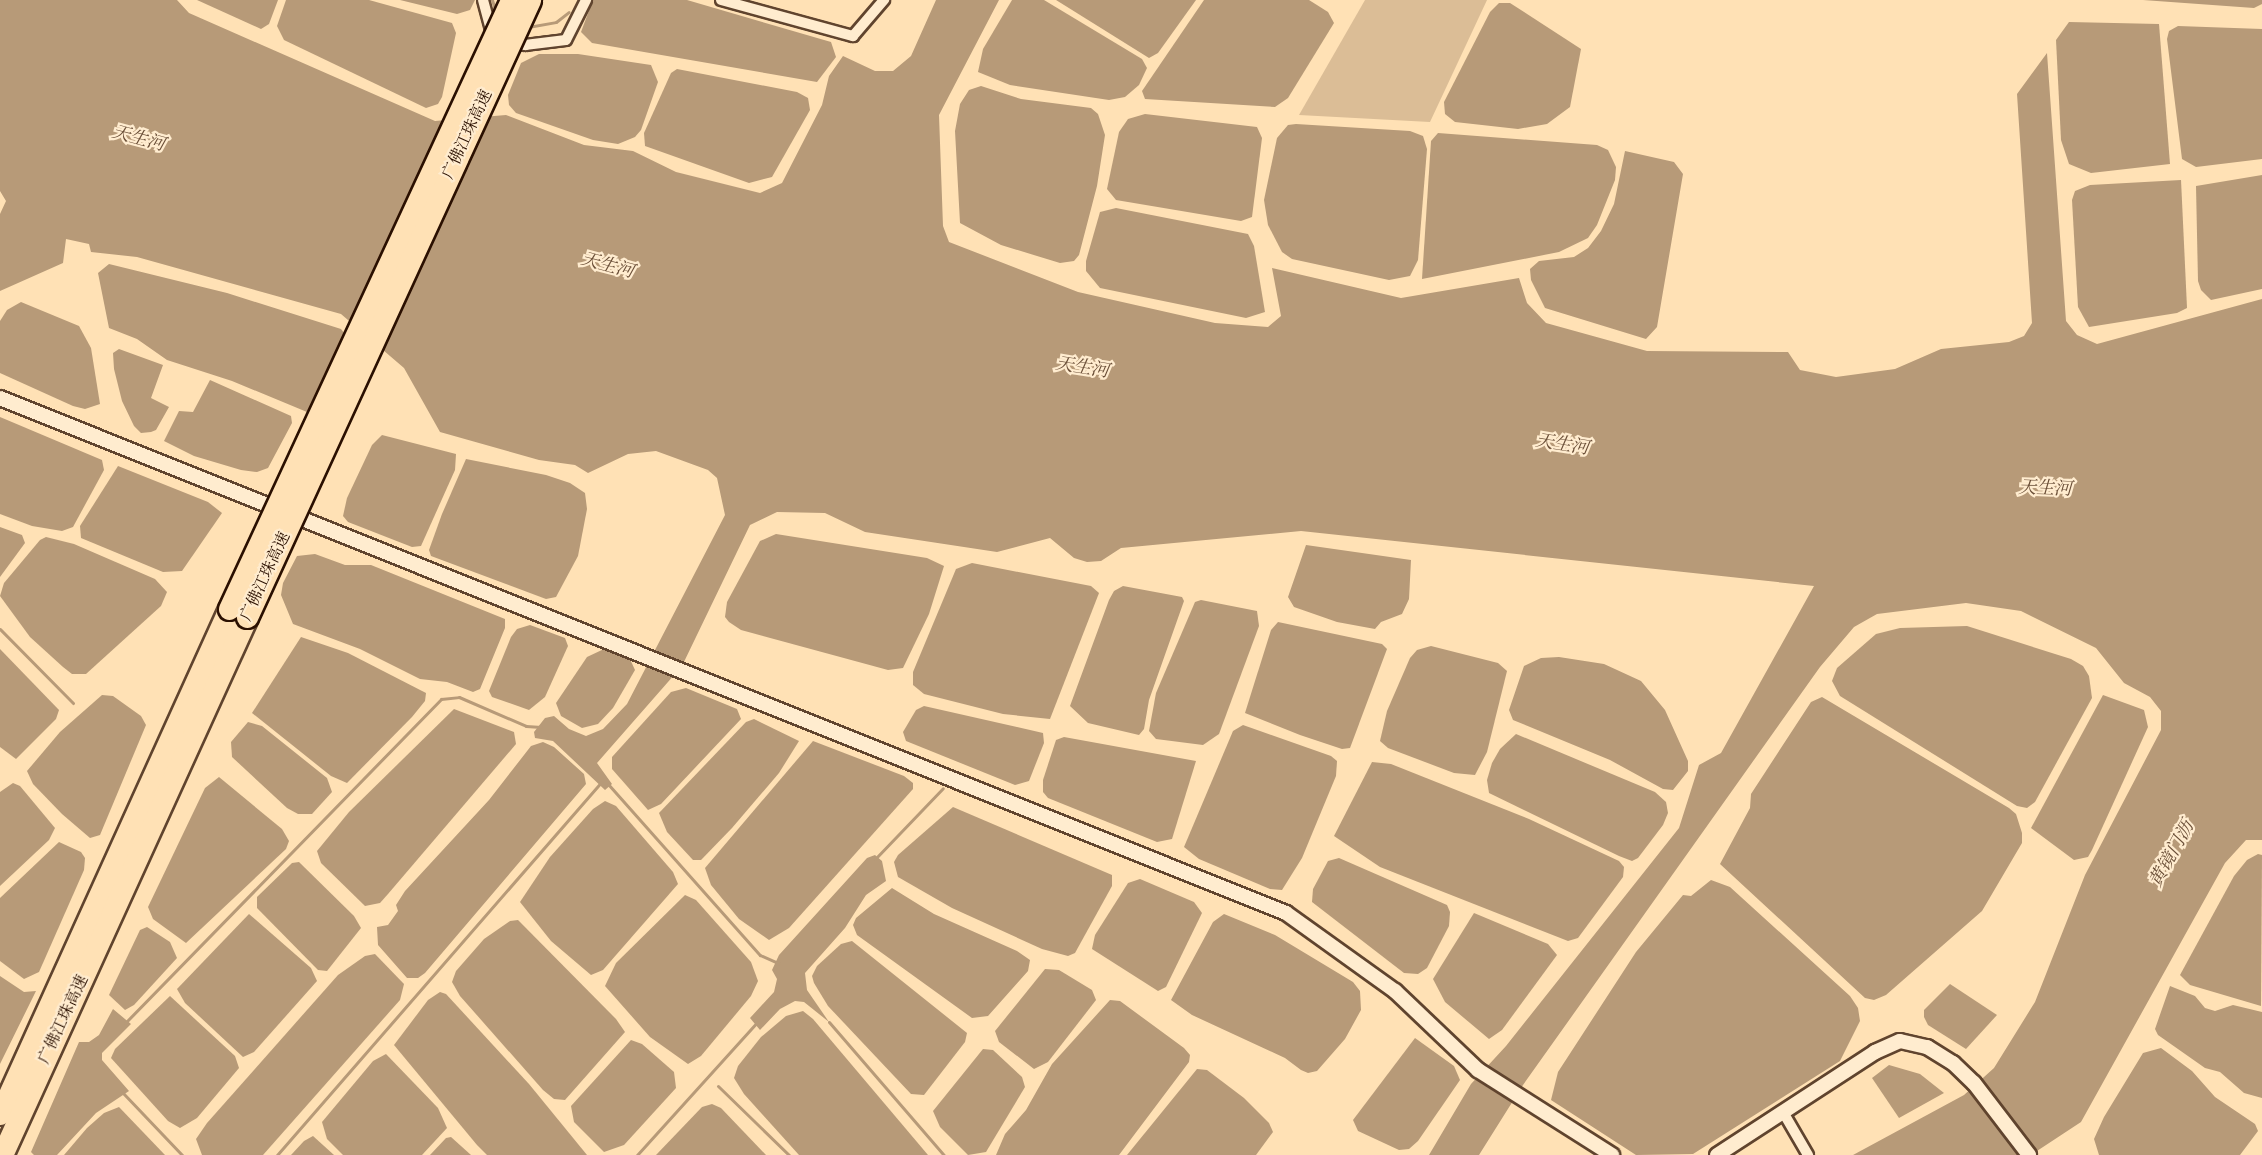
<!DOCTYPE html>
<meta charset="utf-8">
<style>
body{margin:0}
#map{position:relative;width:2262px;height:1155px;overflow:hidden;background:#ffe1b5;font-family:"IM FELL English","Noto Serif SC",serif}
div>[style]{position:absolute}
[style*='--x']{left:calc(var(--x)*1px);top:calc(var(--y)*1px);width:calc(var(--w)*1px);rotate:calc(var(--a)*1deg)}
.green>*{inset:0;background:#dbbd96}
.water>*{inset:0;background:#b79a78}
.stream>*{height:3px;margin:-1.5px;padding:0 1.5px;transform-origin:1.5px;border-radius:1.5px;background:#b79a78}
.roads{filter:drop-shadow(2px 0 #60442e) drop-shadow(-2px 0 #60442e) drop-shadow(0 2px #60442e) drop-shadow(0 -2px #60442e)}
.minor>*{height:10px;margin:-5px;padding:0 5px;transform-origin:5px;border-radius:5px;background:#ffeccf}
.tertiary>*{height:14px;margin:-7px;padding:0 7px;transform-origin:7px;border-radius:7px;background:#ffeccf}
.motorway>*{height:21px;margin:-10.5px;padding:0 10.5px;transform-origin:10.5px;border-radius:10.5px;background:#ffe1b5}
.bridges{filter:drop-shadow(2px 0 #2b1001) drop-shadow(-2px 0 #2b1001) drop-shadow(0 2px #2b1001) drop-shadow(0 -2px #2b1001)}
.motorway-bridge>*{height:21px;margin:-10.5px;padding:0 10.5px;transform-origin:10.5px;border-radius:10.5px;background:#ffe1b5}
span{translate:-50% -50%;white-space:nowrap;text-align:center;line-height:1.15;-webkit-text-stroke:4.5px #ffeccf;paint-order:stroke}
.street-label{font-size:16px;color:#2b1001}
.water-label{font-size:18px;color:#6a4e37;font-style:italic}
</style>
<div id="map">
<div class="green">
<div style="clip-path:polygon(1365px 0,1487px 0,1430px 122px,1299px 115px)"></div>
</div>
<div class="water">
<div style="clip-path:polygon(0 0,177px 0,189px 13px,435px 121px,506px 115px,584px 145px,633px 151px,676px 172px,760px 193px,782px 183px,822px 105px,829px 76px,843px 56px,875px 71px,893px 71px,911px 56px,936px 0,999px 0,939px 115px,943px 226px,949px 242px,1078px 292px,1215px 323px,1268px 327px,1281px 316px,1272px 268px,1401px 298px,1519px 278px,1527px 303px,1546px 323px,1647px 351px,1788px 352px,1800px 370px,1836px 377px,1895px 369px,1941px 349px,2009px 342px,2024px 336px,2032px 323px,2017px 94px,2047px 53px,2066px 321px,2077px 335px,2097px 344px,2262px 299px,2262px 840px,2246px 840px,2225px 863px,2081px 1122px,2031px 1155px,1853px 1155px,1964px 1095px,1994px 1068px,2035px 1002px,2085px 875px,2161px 730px,2161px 711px,2150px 697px,2124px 683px,2096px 648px,2021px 611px,1966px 603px,1877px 614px,1854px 627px,1820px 667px,1523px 1085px,1479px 1155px,1429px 1155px,1471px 1084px,1506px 1046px,1679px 828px,1699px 765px,1721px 753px,1814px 586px,1301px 531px,1121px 548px,1101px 561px,1087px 562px,1074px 558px,1050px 538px,997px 552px,865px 532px,825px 513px,777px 512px,750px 525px,682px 666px,597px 763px,612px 784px,605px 790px,553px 741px,535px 738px,534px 732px,545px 718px,554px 716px,569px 729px,586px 736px,603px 729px,627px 704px,725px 515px,717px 478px,708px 470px,656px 451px,628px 454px,588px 473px,575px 465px,539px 460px,440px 432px,404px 368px,341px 314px,137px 257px,91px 252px,89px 244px,66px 239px,63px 263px,0 291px,0 214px,6px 201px,0 191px)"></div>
<div style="clip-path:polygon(197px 0,278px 0,269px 24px,261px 29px)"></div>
<div style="clip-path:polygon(286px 0,369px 0,452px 23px,456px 33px,442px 97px,438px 104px,426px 108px,284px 40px,277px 26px)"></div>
<div style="clip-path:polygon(400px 0,475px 0,470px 10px,457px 14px)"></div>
<div style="clip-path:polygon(593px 0,687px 0,831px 42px,836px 57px,817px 82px,592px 43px,581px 32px)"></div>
<div style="clip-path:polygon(1012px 0,1044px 0,1142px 59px,1147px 68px,1139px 85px,1125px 97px,1109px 100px,1010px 85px,978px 72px,983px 49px)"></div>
<div style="clip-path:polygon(1056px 0,1196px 0,1158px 53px,1149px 58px)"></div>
<div style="clip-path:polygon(1204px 0,1309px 0,1328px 12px,1334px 23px,1288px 98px,1275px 107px,1145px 99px,1142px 91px)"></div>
<div style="clip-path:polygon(2143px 0,2262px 0,2262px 4px,2254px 8px)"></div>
<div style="clip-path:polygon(1499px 3px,1510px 3px,1581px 49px,1570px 107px,1547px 124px,1518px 129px,1455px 122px,1445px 114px,1444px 102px,1490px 12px)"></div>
<div style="clip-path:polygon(2069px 22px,2159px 24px,2170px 164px,2091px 173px,2069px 164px,2061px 140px,2056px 40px)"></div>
<div style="clip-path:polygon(2178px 26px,2262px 29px,2262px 159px,2196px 167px,2182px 159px,2167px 39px,2169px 31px)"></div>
<div style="clip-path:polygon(539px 54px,578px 54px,651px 65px,658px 82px,641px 130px,635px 137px,618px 144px,593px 140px,516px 113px,509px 105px,508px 95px,521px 63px)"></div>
<div style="clip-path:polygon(677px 69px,797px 92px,808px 98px,810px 110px,772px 177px,749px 183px,645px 146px,644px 133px,671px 73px)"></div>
<div style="clip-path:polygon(981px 86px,1021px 99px,1091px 108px,1098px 114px,1105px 135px,1097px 186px,1079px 255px,1074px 261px,1060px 263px,1001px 245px,960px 223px,955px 131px,960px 104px,969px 90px)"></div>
<div style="clip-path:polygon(1145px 114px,1257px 127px,1262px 138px,1252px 217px,1241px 221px,1116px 200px,1107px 189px,1119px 132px,1128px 119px)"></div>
<div style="clip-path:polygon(1296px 124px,1410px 131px,1423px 136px,1427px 149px,1418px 260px,1410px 276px,1389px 280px,1292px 259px,1282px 252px,1268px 225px,1264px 200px,1277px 138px,1288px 125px)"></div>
<div style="clip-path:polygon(1438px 133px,1597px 145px,1608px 150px,1616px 167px,1615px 180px,1597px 225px,1588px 238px,1559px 252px,1422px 279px,1431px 141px)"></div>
<div style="clip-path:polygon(1625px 151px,1674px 162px,1683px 174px,1657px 327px,1646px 339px,1545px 308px,1531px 280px,1530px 269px,1539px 261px,1574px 257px,1588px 248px,1601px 231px,1614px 204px)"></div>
<div style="clip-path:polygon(2262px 175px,2262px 289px,2211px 300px,2201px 290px,2198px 281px,2196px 186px)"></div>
<div style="clip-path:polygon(2181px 180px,2187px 308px,2177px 313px,2089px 327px,2078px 307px,2072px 200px,2075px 191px,2090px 185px)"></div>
<div style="clip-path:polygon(1116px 208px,1248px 234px,1254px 246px,1265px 312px,1246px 318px,1100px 288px,1086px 271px,1086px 261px,1100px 212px)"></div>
<div style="clip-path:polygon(109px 264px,227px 293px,341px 329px,344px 333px,307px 412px,232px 381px,167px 360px,137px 339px,109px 328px,98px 273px)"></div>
<div style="clip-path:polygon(21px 302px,79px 326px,91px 348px,100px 404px,85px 409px,73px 406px,0 373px,0 321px,7px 310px)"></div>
<div style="clip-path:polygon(119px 349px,163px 365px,151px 398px,169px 407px,156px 430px,151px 432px,141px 433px,134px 426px,122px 401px,114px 369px,113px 353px)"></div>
<div style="clip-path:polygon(210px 380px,291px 416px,292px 423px,268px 468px,257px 472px,241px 470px,194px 456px,164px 441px,179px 411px,193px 412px)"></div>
<div style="clip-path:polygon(0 417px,102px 460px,104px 470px,73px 527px,62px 531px,32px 526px,0 514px)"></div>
<div style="clip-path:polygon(382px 435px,456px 454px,455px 470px,421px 546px,412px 547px,348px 522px,343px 516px,347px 498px,372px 445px)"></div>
<div style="clip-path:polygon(466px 459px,546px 475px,570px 483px,585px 493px,587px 509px,578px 556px,556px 597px,546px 599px,431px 556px,429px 550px,442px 514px)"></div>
<div style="clip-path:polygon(118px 466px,208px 502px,222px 513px,182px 571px,163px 572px,81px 538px,80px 526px)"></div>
<div style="clip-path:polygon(0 527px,22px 535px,25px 543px,0 577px)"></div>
<div style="clip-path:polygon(776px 534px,927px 558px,944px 566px,929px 614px,903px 668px,888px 670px,741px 630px,729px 622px,725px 617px,727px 602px,760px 541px)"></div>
<div style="clip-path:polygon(46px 537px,74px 544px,155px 579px,167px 592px,161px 606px,86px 674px,72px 674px,63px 667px,30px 637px,0 596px,4px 583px,40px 540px)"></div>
<div style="clip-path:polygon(1306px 545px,1411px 560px,1409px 599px,1402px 614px,1381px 622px,1375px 629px,1337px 622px,1294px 607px,1288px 597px)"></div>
<div style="clip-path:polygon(315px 554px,345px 565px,371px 565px,505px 619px,505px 628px,480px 689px,473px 692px,447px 682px,420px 679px,360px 649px,293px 624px,281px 595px,283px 583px,297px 556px)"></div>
<div style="clip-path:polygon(972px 563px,1091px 586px,1099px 593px,1050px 719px,1003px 714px,924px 694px,913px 685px,913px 672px,956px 569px)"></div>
<div style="clip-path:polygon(1123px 586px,1182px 597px,1184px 601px,1149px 700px,1144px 729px,1139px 735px,1088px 723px,1070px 706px,1109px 600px,1114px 591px)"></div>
<div style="clip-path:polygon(1201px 600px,1257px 611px,1259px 626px,1219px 734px,1203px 745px,1156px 739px,1149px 731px,1156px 693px,1195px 602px)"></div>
<div style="clip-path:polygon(1278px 622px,1382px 644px,1387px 649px,1350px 748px,1342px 749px,1300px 735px,1245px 713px,1271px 630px)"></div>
<div style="clip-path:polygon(530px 625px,565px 638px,568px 646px,545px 697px,529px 710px,492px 697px,489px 691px,511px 637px,517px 629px)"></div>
<div style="clip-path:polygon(1967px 626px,2071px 659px,2083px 666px,2089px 676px,2092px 698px,2035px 802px,2027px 808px,2017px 806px,1840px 696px,1832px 681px,1837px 668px,1876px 634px,1900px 628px)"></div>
<div style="clip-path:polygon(301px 637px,348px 653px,426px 693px,425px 701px,412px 717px,347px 783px,331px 776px,252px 713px)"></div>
<div style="clip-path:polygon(1431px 646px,1498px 663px,1507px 671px,1487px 752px,1475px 775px,1454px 773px,1388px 748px,1380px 741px,1387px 711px,1410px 658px,1417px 650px)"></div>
<div style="clip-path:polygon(0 649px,59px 710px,56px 719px,16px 759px,0 747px)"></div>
<div style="clip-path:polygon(604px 649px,629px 657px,635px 670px,613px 708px,598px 724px,582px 728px,561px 716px,556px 703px,587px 657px)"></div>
<div style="clip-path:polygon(1559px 657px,1604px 664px,1641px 681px,1665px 710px,1688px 761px,1688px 771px,1673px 790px,1663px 789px,1610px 760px,1513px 720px,1509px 710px,1524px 666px,1541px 658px)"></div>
<div style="clip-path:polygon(686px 688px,737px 709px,741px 719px,661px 804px,648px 810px,612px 769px,612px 757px,671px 692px)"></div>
<div style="clip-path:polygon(102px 695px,113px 696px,141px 716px,146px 725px,100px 835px,90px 838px,62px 814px,33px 784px,27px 771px,60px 732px)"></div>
<div style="clip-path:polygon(2103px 695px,2144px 710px,2148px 727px,2092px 850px,2088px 857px,2074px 860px,2031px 828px)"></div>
<div style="clip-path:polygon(1822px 697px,2009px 808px,2016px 814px,2022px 833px,2022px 843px,1982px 911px,1886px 995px,1874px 1000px,1865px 998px,1720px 864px,1750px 808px,1751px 794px,1811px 702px)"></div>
<div style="clip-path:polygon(924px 706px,1043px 733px,1044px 743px,1029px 781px,1015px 785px,906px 741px,903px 732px,916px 710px)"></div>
<div style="clip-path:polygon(454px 709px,514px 732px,516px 744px,388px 894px,380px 903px,365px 906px,321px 863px,317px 851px,349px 812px)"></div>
<div style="clip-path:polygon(754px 719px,799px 741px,779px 773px,732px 828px,701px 860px,693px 860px,667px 832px,659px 813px,746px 722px)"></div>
<div style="clip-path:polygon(248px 722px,262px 726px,327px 778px,332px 792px,312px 814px,298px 814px,287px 808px,232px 757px,231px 742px)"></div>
<div style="clip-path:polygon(1243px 725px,1331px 756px,1337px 761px,1336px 776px,1302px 858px,1282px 890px,1270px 889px,1199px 859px,1184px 847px,1233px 731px)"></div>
<div style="clip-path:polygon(1516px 734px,1655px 792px,1666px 802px,1668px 813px,1663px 825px,1638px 858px,1632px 861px,1619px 856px,1489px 793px,1487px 780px,1492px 763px,1500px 749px)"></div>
<div style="clip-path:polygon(1064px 737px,1196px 761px,1172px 839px,1157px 842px,1048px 798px,1043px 792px,1043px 780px,1056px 740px)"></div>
<div style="clip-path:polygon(813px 741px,904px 776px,913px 783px,913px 789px,789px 928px,769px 940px,739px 919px,711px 885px,705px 868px)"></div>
<div style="clip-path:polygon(543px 742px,554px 747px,584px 774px,586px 784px,425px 973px,418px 978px,407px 978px,378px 945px,377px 927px,388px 925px,398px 911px,396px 905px,405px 891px,489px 800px,531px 746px)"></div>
<div style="clip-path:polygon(1372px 762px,1391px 764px,1529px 819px,1619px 861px,1624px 867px,1623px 877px,1578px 938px,1568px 941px,1380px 867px,1334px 836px)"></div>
<div style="clip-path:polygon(219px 777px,282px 829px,289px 841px,286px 849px,186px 943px,153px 919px,148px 907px,205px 788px)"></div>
<div style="clip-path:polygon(13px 783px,20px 786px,55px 828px,49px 840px,0 886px,0 792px)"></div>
<div style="clip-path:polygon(605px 801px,616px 806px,673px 872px,678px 884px,603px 970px,591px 975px,551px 941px,520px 902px,550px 857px,593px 809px)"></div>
<div style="clip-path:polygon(953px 807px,1112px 875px,1112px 886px,1075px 953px,1068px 956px,1042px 949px,952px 908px,898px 877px,894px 862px,898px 855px)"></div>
<div style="clip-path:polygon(59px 842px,81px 852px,85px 858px,84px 870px,39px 972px,24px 979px,0 961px,0 898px)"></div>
<div style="clip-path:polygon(2258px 854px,2262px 855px,2261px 1006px,2190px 985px,2180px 975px,2234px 876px,2247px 860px)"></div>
<div style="clip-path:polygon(875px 855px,882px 861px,886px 881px,866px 895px,845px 928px,805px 973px,807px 990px,829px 1022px,804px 1002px,795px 1001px,780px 1009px,760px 1030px,750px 1018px,774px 992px,777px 979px,772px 970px,779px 955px,867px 858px)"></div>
<div style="clip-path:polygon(1339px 858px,1447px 905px,1450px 912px,1449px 926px,1427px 968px,1418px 974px,1404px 973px,1312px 902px,1313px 889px,1328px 861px)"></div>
<div style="clip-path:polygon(299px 862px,354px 916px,361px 928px,327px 971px,318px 970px,257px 908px,257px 897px,292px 863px)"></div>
<div style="clip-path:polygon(1140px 879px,1194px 902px,1202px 913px,1166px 987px,1158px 991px,1092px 949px,1095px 935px,1128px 883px)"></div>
<div style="clip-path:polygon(1711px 880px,1730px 887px,1850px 996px,1858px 1008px,1860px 1021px,1840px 1061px,1693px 1154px,1636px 1155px,1551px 1100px,1558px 1072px,1636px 952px,1683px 895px,1691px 896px)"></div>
<div style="clip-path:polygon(892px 888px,934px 914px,1017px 951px,1030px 960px,1028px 971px,988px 1016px,972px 1018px,857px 935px,853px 925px,856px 918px)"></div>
<div style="clip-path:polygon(685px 895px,696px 900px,751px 962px,758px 981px,751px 996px,701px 1056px,688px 1064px,650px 1037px,605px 986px,616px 963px)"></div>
<div style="clip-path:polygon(1474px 913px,1548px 944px,1557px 955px,1502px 1030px,1489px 1039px,1445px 1002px,1433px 979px)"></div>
<div style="clip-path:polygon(249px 914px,311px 968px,317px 981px,254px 1052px,243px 1057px,185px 1003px,177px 989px)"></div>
<div style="clip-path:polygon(1224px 914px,1275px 935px,1353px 982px,1360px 991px,1361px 1010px,1345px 1039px,1317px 1071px,1308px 1073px,1301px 1070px,1285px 1058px,1192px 1015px,1171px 1000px,1213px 922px)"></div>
<div style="clip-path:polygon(518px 920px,616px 1019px,625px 1032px,565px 1100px,554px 1099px,543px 1090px,460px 996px,452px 982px,456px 971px,484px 939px,510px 921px)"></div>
<div style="clip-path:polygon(147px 927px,170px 942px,177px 958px,134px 1005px,125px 1010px,109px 995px,140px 930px)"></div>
<div style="clip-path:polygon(852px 941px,967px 1033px,965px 1042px,924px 1095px,911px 1094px,828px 1006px,814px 983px,812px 976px,817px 966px,841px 944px)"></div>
<div style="clip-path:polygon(375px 954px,404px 984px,400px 1000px,263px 1155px,202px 1155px,196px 1139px,207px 1123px,338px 975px,365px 956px)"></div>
<div style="clip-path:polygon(1045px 969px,1059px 970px,1092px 990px,1096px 1000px,1048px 1062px,1034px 1069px,999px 1042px,995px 1031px)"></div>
<div style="clip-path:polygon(0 976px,24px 992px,36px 991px,0 1064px)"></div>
<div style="clip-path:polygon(1950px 984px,1997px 1015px,1966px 1049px,1928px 1025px,1924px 1017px,1924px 1010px)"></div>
<div style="clip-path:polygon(2170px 986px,2195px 996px,2205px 1008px,2215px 1011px,2233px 1005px,2262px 1012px,2262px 1098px,2244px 1093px,2220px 1072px,2205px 1068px,2158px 1035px,2155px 1029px)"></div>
<div style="clip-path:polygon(440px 992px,446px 994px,529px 1084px,587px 1155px,487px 1155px,477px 1145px,394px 1045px,428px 1000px)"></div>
<div style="clip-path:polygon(170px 996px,235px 1056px,239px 1068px,197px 1118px,180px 1128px,168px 1121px,111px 1058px,115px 1049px)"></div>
<div style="clip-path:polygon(1110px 1000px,1120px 1001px,1184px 1048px,1190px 1055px,1189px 1062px,1119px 1155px,996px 1155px,1005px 1134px,1026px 1110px,1052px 1064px)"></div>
<div style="clip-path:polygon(113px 1009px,131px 1024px,102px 1053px,102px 1060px,129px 1091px,96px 1113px,57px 1155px,34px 1155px,31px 1152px,79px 1042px,89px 1042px,99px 1035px)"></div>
<div style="clip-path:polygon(803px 1011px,813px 1019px,928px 1155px,799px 1155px,744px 1094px,734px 1078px,738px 1066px,761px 1037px,786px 1016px)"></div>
<div style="clip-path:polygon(1415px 1038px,1454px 1066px,1460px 1080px,1418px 1141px,1409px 1149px,1399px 1150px,1358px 1131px,1353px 1120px)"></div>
<div style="clip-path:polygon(631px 1040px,642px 1044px,674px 1072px,676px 1088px,624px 1145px,604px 1152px,574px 1122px,571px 1106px)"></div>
<div style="clip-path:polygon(2161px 1048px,2192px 1071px,2215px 1097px,2255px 1124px,2258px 1131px,2240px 1155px,2099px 1155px,2094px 1139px,2104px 1117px,2143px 1053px)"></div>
<div style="clip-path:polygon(983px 1049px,993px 1050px,1022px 1077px,1025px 1087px,986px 1152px,968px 1155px,940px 1127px,933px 1111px)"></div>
<div style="clip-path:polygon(386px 1054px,438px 1108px,447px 1128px,422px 1155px,343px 1155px,327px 1139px,322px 1122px,373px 1061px)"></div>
<div style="clip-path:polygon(1889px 1065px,1920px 1074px,1944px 1093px,1899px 1118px,1872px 1078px)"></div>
<div style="clip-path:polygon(1197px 1069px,1207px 1070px,1244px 1098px,1269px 1123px,1273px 1132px,1256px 1155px,1127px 1155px)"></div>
<div style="clip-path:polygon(712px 1104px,721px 1108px,766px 1155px,656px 1155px,702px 1107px)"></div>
<div style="clip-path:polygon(119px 1107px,165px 1155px,64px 1155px,87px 1128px,104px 1113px)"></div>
<div style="clip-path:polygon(313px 1136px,334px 1155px,291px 1155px,304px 1141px)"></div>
<div style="clip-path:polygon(451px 1137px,471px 1155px,430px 1155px,446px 1138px)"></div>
</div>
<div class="stream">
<div style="--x:492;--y:0;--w:13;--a:72"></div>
<div style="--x:528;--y:27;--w:28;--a:-10"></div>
<div style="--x:556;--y:22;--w:16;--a:-38"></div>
<div style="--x:0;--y:629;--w:104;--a:45.4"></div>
<div style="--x:608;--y:784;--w:229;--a:48.4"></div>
<div style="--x:760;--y:955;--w:20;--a:24"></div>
<div style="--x:875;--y:859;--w:98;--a:-46.2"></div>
<div style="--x:829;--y:1022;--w:176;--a:49.2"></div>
<div style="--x:125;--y:1023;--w:453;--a:-45.7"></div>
<div style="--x:441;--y:699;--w:18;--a:-6"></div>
<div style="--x:459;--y:697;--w:73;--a:23.4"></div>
<div style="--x:526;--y:726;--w:15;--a:4"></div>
<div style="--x:718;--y:1086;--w:99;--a:44.2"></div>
<div style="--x:123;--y:1093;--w:86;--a:46.4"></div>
<div style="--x:277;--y:1155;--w:494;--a:-49"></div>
<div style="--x:637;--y:1155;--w:179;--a:-47.9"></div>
</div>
<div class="roads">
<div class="minor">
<div style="--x:483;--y:0;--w:30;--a:75"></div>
<div style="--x:491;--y:29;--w:15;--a:48"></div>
<div style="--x:501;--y:40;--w:25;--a:12"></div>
<div style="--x:525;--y:45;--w:41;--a:-7"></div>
<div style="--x:566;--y:40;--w:45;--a:-63.4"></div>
<div style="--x:721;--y:0;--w:137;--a:15.3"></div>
<div style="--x:853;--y:36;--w:48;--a:-49.3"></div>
<div style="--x:1783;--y:1112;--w:50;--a:59.8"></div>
</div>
<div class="tertiary">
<div style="--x:0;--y:398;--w:1385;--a:21.82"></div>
<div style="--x:1286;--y:913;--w:134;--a:35.6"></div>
<div style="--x:1395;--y:991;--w:115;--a:43.6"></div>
<div style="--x:1478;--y:1070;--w:159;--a:32.4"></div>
<div style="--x:1717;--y:1155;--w:189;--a:-33.1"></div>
<div style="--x:1875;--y:1052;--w:27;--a:-24"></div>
<div style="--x:1900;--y:1041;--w:28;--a:13"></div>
<div style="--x:1927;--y:1047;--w:31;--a:32"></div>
<div style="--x:1953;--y:1063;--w:29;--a:44"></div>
<div style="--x:1974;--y:1083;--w:91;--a:52.6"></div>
</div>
<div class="motorway">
<div style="--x:0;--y:1114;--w:554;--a:-65.61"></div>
<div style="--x:2;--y:1155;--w:591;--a:-65.52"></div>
</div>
</div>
<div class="bridges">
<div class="motorway-bridge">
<div style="--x:229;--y:609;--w:671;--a:-65.15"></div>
<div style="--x:247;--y:617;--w:679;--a:-65.36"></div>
</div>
</div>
<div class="street-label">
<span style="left:468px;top:135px;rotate:-65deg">广佛江珠高速</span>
<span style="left:266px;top:577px;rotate:-65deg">广佛江珠高速</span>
<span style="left:64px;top:1020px;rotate:-65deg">广佛江珠高速</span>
</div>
<div class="water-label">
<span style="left:138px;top:140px;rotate:15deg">天生河</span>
<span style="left:607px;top:267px;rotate:15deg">天生河</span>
<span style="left:1082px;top:369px;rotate:9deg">天生河</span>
<span style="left:1562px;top:446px;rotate:9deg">天生河</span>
<span style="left:2045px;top:490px;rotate:2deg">天生河</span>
<span style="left:2173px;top:855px;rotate:-61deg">黄镜门沥</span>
</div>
</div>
